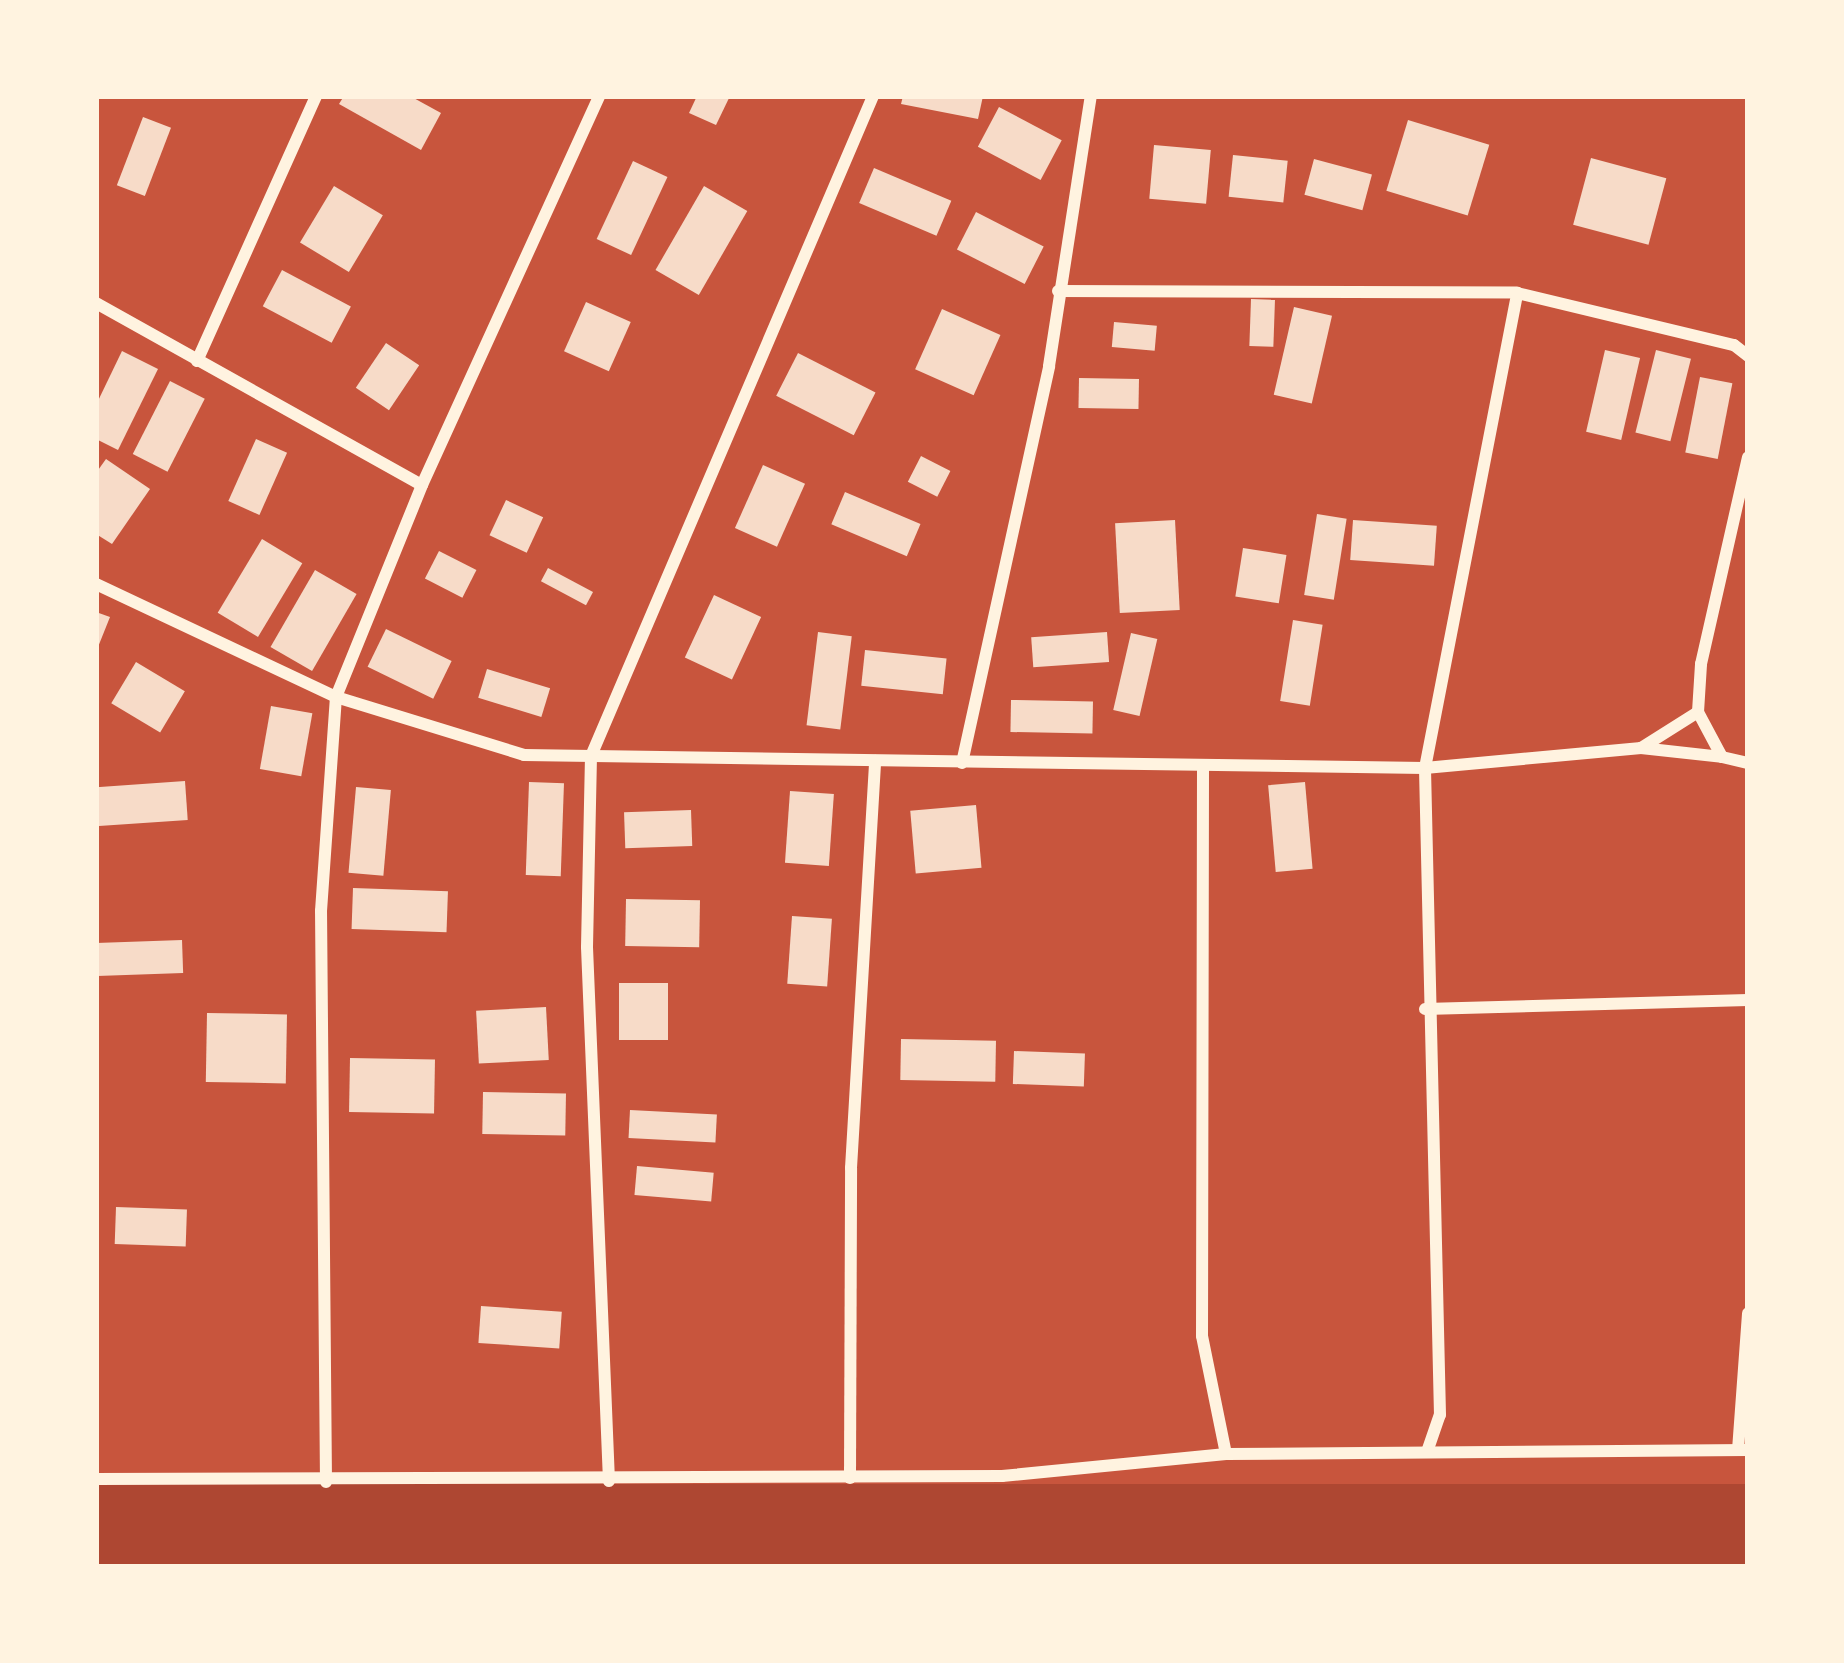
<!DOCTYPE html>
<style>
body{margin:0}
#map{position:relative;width:1844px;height:1663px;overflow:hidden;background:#c8553d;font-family:Bitter,serif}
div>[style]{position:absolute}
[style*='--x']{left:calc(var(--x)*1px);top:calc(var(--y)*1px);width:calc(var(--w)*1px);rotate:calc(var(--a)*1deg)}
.green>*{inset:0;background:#ae4732;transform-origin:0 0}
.building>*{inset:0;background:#f7dbc8;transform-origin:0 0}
.minor>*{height:12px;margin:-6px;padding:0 6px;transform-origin:6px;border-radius:6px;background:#fff3e0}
span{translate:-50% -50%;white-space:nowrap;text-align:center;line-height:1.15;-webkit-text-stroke:9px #fff3e0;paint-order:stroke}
.frame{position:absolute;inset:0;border:99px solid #fff3e0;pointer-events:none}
</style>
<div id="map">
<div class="green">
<div style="left:96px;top:1484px;width:1652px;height:83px"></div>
</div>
<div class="building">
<div style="clip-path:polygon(344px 96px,410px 96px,441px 113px,421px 150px,339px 104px)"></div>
<div style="clip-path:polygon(697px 96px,730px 96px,716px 125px,689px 113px)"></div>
<div style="clip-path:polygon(903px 96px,983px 96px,978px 119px,901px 104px)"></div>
<div style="left:999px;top:107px;width:71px;height:45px;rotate:28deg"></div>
<div style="left:143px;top:117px;width:30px;height:73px;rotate:21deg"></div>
<div style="left:1408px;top:120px;width:85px;height:74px;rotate:17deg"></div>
<div style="left:1154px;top:145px;width:57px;height:54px;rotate:5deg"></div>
<div style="left:1233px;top:155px;width:55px;height:42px;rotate:6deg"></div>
<div style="left:1591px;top:158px;width:78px;height:69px;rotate:15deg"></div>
<div style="left:1314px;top:159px;width:60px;height:37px;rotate:15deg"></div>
<div style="left:633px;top:161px;width:38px;height:86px;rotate:25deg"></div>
<div style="left:874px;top:168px;width:84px;height:38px;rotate:23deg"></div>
<div style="left:334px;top:186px;width:57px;height:66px;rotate:31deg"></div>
<div style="left:704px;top:186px;width:50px;height:97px;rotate:30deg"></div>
<div style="left:976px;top:212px;width:76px;height:42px;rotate:27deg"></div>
<div style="left:282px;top:270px;width:78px;height:41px;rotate:28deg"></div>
<div style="left:1251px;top:299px;width:24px;height:47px;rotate:2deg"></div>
<div style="left:586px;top:302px;width:49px;height:54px;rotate:24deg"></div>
<div style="left:1294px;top:307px;width:39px;height:90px;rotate:13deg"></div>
<div style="left:942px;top:309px;width:64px;height:66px;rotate:24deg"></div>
<div style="left:1114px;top:322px;width:43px;height:25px;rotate:5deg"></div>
<div style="left:386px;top:343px;width:40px;height:54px;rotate:34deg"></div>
<div style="left:1605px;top:350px;width:36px;height:84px;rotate:13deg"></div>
<div style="left:1656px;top:350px;width:36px;height:85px;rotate:14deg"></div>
<div style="clip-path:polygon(122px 351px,158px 369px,118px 450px,96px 439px,96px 405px)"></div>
<div style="left:798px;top:353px;width:87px;height:48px;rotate:27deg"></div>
<div style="left:1700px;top:377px;width:33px;height:77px;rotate:11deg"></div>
<div style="left:1079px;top:378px;width:60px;height:30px;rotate:1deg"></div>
<div style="left:170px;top:381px;width:39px;height:82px;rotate:27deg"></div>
<div style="left:256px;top:439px;width:34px;height:68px;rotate:24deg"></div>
<div style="left:921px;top:456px;width:33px;height:29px;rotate:27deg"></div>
<div style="clip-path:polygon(106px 459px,150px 489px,112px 544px,96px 534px,96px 473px)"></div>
<div style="left:763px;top:465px;width:46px;height:69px;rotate:24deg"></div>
<div style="left:845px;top:492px;width:82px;height:35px;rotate:23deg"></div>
<div style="left:506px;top:500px;width:41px;height:39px;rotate:25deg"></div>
<div style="left:1317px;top:514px;width:30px;height:82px;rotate:9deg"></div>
<div style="left:1175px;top:520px;width:90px;height:60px;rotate:87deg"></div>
<div style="left:1353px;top:520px;width:84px;height:40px;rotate:4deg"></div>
<div style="left:262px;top:539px;width:47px;height:86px;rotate:31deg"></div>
<div style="left:1243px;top:548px;width:44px;height:49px;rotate:9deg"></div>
<div style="left:439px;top:551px;width:42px;height:31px;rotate:27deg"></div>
<div style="left:548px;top:568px;width:51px;height:15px;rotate:28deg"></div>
<div style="left:315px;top:570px;width:48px;height:89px;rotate:30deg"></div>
<div style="left:714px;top:595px;width:52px;height:69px;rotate:25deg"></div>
<div style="clip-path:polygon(96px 612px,110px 617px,96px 652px)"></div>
<div style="left:1293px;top:620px;width:30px;height:82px;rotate:9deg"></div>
<div style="left:386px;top:629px;width:73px;height:42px;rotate:26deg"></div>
<div style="left:818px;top:632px;width:34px;height:94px;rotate:7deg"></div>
<div style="left:1107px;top:632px;width:30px;height:76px;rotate:86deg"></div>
<div style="left:1131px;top:633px;width:27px;height:79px;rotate:13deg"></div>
<div style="left:865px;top:650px;width:82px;height:36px;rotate:6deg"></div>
<div style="left:136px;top:662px;width:57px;height:48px;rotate:31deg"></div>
<div style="left:487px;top:669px;width:66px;height:30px;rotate:17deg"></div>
<div style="left:1011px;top:700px;width:82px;height:32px;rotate:1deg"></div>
<div style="left:271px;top:706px;width:42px;height:64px;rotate:10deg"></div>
<div style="left:185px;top:781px;width:39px;height:89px;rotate:86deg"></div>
<div style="left:529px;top:782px;width:35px;height:93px;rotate:2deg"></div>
<div style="left:1305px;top:782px;width:87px;height:37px;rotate:85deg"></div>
<div style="left:356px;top:787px;width:35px;height:86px;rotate:5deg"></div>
<div style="left:790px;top:791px;width:44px;height:72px;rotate:4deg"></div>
<div style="left:976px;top:805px;width:63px;height:66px;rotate:85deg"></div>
<div style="left:691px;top:810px;width:36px;height:67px;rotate:88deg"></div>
<div style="left:353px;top:888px;width:95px;height:41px;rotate:2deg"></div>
<div style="left:626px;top:899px;width:74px;height:47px;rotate:1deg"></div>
<div style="left:792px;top:916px;width:40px;height:68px;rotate:4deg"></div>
<div style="left:182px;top:940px;width:33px;height:86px;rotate:88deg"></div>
<div style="left:619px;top:983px;width:49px;height:57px"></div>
<div style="left:546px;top:1007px;width:53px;height:70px;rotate:87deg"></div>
<div style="left:207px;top:1013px;width:80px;height:69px;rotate:1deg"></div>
<div style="left:901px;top:1039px;width:95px;height:41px;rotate:1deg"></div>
<div style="left:1014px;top:1051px;width:71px;height:33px;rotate:2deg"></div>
<div style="left:350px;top:1058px;width:85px;height:54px;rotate:1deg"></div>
<div style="left:483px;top:1092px;width:83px;height:42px;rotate:1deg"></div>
<div style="left:630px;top:1110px;width:87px;height:28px;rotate:3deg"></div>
<div style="left:637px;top:1166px;width:77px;height:29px;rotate:5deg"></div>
<div style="left:116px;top:1207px;width:71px;height:37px;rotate:2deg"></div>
<div style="left:481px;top:1306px;width:81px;height:37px;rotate:4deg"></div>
</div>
<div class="minor">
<div style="--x:1058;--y:291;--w:459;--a:0.2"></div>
<div style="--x:1517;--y:293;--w:223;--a:13.5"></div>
<div style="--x:1734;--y:345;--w:18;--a:38"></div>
<div style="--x:96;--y:303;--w:373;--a:29.2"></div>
<div style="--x:422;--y:485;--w:427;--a:-65.5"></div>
<div style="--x:197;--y:361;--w:290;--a:-65.8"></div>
<div style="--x:96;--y:584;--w:265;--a:25.2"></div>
<div style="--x:336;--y:697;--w:197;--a:17.1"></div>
<div style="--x:524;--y:755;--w:901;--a:0.83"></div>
<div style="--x:1425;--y:768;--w:217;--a:-5.3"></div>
<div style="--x:1641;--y:748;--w:67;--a:-32.3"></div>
<div style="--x:1698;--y:712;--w:48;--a:-86.4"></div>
<div style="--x:1701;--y:664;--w:212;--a:-77.2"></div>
<div style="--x:1698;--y:712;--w:51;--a:61.9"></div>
<div style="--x:1722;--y:757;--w:27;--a:13"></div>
<div style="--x:1641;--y:748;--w:81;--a:6.3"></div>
<div style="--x:962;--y:763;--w:406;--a:-77.6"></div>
<div style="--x:1049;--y:366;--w:273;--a:-81.2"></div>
<div style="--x:1203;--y:769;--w:567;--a:90.1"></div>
<div style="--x:1202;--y:1336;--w:120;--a:78.5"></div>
<div style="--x:1425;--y:1009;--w:323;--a:-1.6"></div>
<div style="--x:1428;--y:1449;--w:36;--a:-71"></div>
<div style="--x:1440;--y:1415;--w:647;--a:-91.33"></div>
<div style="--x:1425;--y:768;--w:484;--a:-79"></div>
<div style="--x:1738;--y:1450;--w:137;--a:-85.8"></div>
<div style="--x:850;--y:1478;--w:310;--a:-89.8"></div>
<div style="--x:851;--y:1168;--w:408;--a:-86.6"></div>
<div style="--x:96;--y:1479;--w:906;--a:-0.19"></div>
<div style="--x:1002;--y:1476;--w:225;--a:-5.6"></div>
<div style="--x:1226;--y:1454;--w:522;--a:-0.44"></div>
<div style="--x:609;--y:1481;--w:534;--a:-92.36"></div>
<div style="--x:587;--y:947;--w:191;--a:-88.8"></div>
<div style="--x:591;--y:756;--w:718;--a:-66.86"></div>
<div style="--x:326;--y:1482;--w:571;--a:-90.5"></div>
<div style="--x:321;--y:911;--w:215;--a:-86"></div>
<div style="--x:336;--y:697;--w:229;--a:-67.9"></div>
</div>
<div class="frame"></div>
</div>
